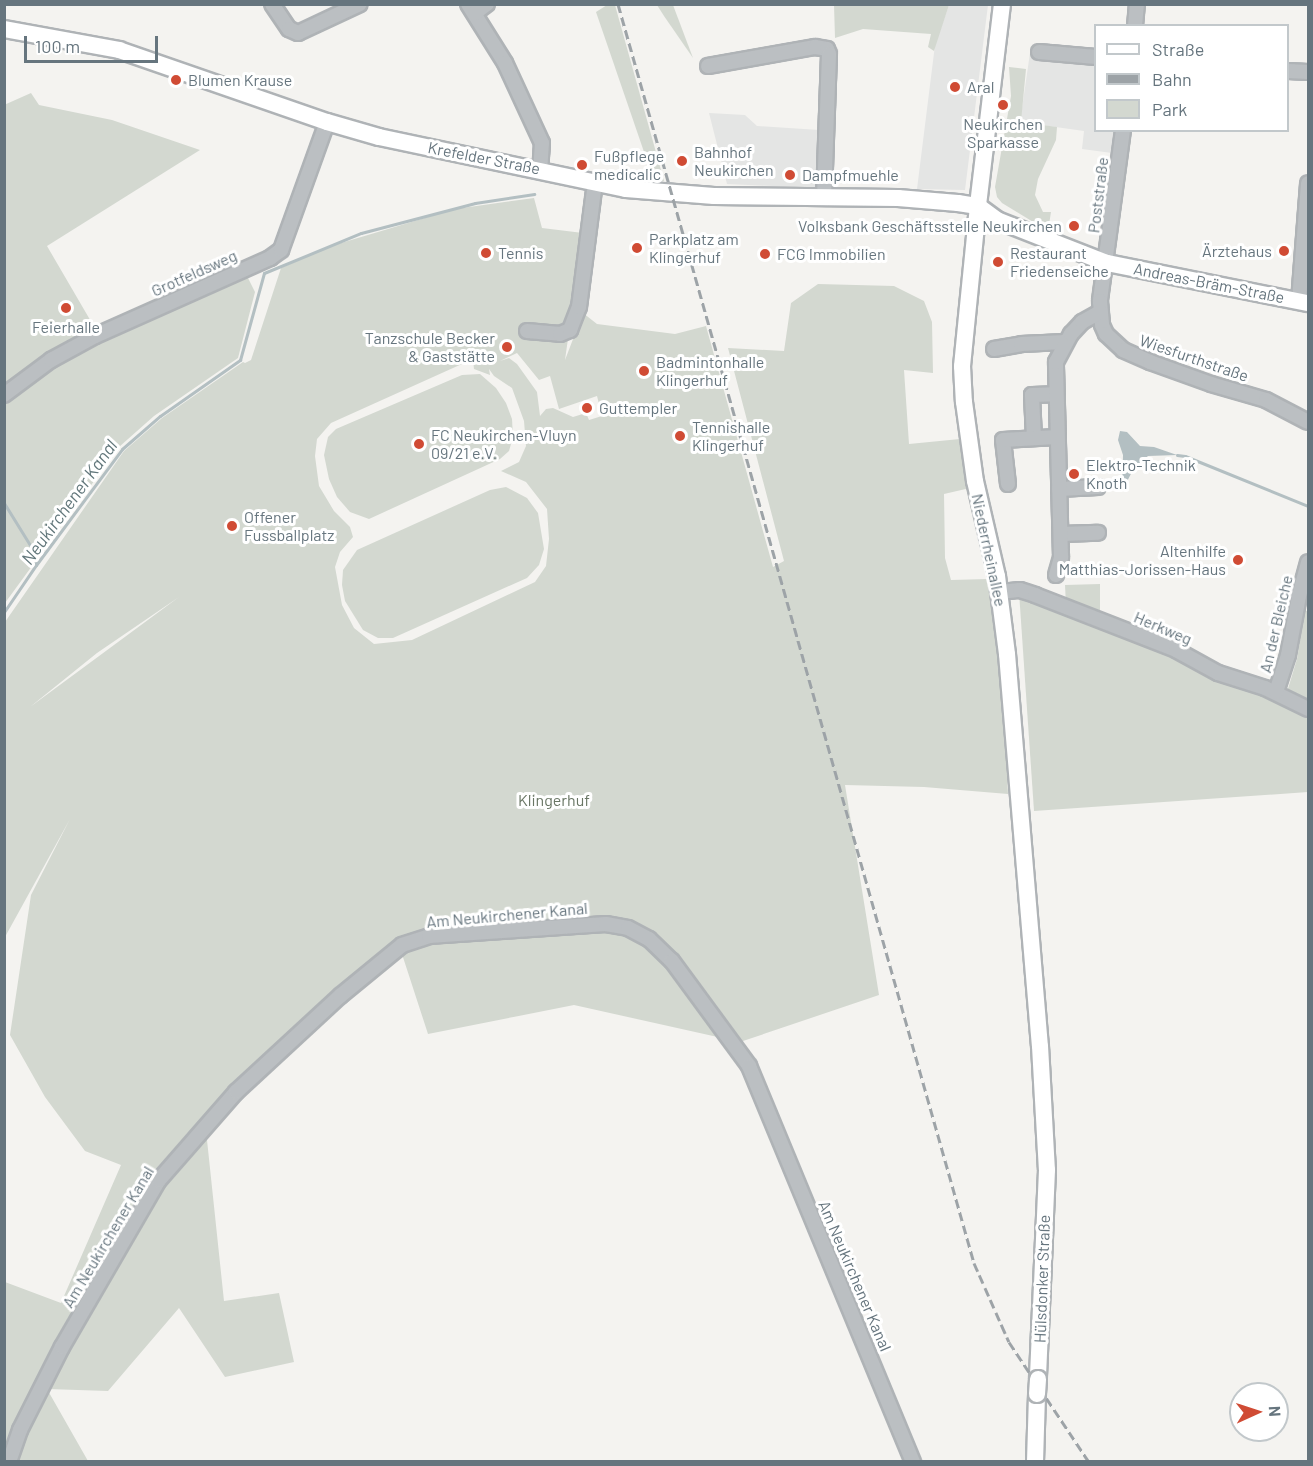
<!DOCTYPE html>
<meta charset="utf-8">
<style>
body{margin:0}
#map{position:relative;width:1313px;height:1466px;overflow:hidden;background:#f4f3f0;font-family:Barlow,sans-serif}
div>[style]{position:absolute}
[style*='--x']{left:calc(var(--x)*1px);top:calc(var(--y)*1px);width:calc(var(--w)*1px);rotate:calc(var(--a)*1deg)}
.built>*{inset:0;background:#e4e5e4}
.green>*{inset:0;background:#d3d8d0}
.water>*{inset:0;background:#b3bfc2}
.stream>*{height:3px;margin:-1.5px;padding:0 1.5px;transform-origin:1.5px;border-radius:1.5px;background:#b3bfc2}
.roads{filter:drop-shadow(2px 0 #afb3b6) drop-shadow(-2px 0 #afb3b6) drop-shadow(0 2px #afb3b6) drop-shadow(0 -2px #afb3b6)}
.minor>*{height:14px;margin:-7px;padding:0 7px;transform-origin:7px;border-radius:7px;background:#bbbfc2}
.major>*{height:16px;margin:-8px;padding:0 8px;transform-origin:8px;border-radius:8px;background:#fff}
.rail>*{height:3px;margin-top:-1.5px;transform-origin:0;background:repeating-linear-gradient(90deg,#9da3a7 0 9px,transparent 0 13.5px)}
.bridges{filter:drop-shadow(2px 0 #afb3b6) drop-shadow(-2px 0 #afb3b6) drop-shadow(0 2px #afb3b6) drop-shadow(0 -2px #afb3b6)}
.major-bridge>*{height:16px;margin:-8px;padding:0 8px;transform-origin:8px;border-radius:8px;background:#fff}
.dots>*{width:16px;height:16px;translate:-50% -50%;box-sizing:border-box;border:3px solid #fff;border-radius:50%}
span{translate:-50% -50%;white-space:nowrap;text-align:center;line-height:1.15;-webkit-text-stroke:6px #fff;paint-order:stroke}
.poi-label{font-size:16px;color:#66757e}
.left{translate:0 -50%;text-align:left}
.right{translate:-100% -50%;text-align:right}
.street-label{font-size:16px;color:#66757e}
.park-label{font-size:16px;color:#697664}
.water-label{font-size:18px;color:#62777b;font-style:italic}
.frame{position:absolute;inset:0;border:6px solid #66757e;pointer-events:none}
.legend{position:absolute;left:1094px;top:24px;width:195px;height:108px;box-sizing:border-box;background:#fff;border:2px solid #c2c8cb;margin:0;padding:8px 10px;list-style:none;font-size:18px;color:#66757e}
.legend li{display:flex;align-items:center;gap:12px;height:30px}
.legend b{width:30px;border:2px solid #c2c8cb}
.north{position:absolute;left:1229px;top:1382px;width:60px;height:60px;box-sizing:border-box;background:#fff;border:2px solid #c2c8cb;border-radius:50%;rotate:87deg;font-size:16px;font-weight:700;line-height:24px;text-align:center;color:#66757e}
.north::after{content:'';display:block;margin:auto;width:21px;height:27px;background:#d04b34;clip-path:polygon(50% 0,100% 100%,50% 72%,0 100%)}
.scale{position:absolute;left:24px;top:36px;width:134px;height:27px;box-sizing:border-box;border:3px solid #66757e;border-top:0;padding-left:8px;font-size:18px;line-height:21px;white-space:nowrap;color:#66757e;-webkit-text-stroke:4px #fff;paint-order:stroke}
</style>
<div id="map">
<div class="built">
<div style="clip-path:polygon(949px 5px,988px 5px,965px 190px,917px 189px,935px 45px)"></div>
<div style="clip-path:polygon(1030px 53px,1082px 59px,1081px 63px,1095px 64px,1096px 130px,1115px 131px,1112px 153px,1082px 149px,1084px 131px,1020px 122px)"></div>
<div style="clip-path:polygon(709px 113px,745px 115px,757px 126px,819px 130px,817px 188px,727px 184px)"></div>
</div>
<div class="green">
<div style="clip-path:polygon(607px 5px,615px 5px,664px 181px,654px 181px,596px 12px)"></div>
<div style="clip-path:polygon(657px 5px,673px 5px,693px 58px,664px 16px)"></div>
<div style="clip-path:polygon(834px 5px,834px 4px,949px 5px,934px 51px,928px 47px,931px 34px,863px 29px,835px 38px)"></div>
<div style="clip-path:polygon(1009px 67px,1026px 69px,1021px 122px,1057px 127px,1056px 140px,1038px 179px,1035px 195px,1043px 212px,1051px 212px,1048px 231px,1002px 203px,997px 197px,995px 187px,1011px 96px)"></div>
<div style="clip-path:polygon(31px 93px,39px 105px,112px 120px,200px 150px,47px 246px,96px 330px,53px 352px,5px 385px,4px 105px)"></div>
<div style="clip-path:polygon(evenodd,534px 198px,542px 228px,583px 233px,565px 360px,583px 313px,597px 324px,675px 334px,706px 326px,773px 567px,784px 561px,728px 348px,784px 351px,791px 303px,818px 284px,894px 286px,924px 301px,932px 322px,933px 373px,904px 370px,909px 444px,960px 439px,970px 488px,944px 494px,945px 558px,951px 580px,988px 579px,1001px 658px,1008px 794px,924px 787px,845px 785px,879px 995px,740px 1042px,574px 1005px,428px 1034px,400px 948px,205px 1121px,224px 1301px,279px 1293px,294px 1362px,225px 1377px,179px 1308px,108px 1391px,47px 1389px,88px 1461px,5px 1461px,5px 1282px,61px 1303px,121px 1165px,85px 1151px,45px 1097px,10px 1035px,31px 895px,70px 819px,5px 937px,5px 622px,124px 451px,162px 418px,243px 362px,245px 363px,251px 360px,281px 268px,331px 246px,455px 209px,534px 198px,517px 353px,539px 380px,550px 376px,559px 409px,597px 396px,602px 416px,589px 420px,586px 413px,573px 417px,553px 408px,546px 409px,540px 416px,537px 392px,517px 364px,509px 358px,500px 361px,517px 353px,534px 198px,473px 359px,474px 369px,490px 375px,489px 369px,494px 376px,512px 388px,524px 421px,526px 446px,519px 462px,501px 471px,526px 482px,547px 509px,549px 539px,546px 566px,535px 582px,412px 640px,374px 644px,354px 628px,342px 605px,335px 567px,340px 552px,353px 537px,350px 527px,334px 511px,319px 486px,315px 456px,317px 439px,331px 423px,473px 359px,534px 198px,179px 597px,30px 707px,97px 653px,179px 597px)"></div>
<div style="clip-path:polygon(247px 276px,255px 292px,238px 358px,154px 416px,119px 447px,5px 603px,5px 401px,36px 376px,117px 331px)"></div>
<div style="clip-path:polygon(480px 374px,496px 388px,506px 403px,512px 419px,513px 437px,509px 451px,500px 459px,369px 519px,350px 512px,337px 497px,329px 479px,324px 455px,328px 437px,336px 429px,462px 375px)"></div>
<div style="clip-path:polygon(506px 487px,527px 498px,538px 513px,544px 549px,539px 565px,527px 578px,393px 638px,378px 638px,363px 630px,345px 601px,342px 585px,343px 570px,357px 550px,490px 490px)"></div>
<div style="clip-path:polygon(1100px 584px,1100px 616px,1066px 605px,1065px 585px)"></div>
<div style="clip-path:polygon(1019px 592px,1268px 694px,1308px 714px,1308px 792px,1034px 811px)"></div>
<div style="clip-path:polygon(1305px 610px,1308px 612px,1308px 705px,1287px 692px,1297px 659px)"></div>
</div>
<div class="water">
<div style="clip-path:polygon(1120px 431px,1127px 432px,1140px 446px,1154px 447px,1177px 455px,1148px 456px,1134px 468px,1122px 491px,1123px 455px,1118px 440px)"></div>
</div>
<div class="stream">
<div style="--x:1177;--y:455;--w:8;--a:7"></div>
<div style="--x:1185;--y:456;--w:133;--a:22.1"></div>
<div style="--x:4;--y:503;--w:55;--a:58.3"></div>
<div style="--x:33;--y:550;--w:13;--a:77"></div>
<div style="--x:4;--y:612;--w:57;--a:-55.8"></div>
<div style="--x:36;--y:565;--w:144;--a:-53.4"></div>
<div style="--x:122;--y:449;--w:50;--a:-41"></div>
<div style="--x:160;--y:416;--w:98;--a:-35"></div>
<div style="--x:240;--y:360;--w:90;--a:-74.6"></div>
<div style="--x:264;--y:273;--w:105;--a:-22.4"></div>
<div style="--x:361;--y:233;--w:118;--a:-14.7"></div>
<div style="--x:475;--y:203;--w:60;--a:-8.7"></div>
</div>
<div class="roads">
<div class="minor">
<div style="--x:272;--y:4;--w:30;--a:56"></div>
<div style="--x:289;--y:29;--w:10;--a:24"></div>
<div style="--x:298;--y:33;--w:68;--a:-25.1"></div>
<div style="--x:468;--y:4;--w:70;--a:57.9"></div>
<div style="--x:505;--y:63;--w:88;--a:65.2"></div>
<div style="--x:542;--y:143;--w:27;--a:94"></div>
<div style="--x:475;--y:13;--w:15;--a:-37"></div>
<div style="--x:1135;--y:26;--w:22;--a:-85"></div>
<div style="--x:1039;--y:52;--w:57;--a:5"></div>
<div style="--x:708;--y:66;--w:109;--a:-10.1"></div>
<div style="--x:815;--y:47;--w:12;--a:9"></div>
<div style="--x:827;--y:49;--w:5;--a:68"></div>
<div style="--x:829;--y:54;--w:144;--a:92"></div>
<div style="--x:1288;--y:71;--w:20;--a:3"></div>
<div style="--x:1123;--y:130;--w:173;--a:97.7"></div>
<div style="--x:1100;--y:301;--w:24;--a:85"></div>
<div style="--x:1102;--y:325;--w:10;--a:66"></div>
<div style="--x:1106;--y:334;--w:23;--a:43"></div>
<div style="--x:1123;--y:350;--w:30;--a:24"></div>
<div style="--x:1150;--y:362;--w:65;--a:19.8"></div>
<div style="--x:1211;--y:384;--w:57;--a:16.2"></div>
<div style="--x:1266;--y:400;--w:47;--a:27.6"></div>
<div style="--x:1299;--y:301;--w:118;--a:-85.6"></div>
<div style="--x:527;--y:331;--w:33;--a:5"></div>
<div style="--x:560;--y:334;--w:11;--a:-22"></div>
<div style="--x:570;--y:330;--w:25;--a:-69"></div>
<div style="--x:579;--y:307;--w:126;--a:-82.7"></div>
<div style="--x:994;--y:349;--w:27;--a:-10"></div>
<div style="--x:1021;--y:344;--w:44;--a:-2.6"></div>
<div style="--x:4;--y:395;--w:59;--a:-36.7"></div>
<div style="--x:51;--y:360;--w:50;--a:-28.6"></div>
<div style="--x:95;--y:336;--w:192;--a:-24"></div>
<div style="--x:270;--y:258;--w:14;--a:-36"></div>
<div style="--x:281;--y:250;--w:136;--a:-70.2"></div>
<div style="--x:1034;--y:438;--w:43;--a:-92.7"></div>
<div style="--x:1032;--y:395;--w:23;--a:-2"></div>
<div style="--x:1008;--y:484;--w:44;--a:-96.5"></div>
<div style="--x:1003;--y:440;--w:54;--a:-3.2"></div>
<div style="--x:1059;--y:489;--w:39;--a:-3"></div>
<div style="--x:1061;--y:534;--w:37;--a:-2"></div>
<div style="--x:1056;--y:575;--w:19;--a:-74"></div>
<div style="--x:1061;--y:557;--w:195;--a:-91.5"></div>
<div style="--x:1056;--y:362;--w:32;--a:-62"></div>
<div style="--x:1071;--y:334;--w:16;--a:-47"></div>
<div style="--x:1082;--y:322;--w:21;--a:-29"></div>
<div style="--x:1000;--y:592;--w:20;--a:-6"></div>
<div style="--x:1020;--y:590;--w:16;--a:18"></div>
<div style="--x:1035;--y:595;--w:151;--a:21.3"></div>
<div style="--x:1176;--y:650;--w:48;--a:28.7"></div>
<div style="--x:1218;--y:673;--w:49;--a:17.7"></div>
<div style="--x:1265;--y:688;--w:48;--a:26"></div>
<div style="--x:1276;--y:692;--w:39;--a:-72"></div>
<div style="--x:1288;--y:655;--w:60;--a:-79.4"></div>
<div style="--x:1299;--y:596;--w:35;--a:-75"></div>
<div style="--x:9;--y:1462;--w:34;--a:-71"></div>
<div style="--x:20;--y:1430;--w:93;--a:-63.2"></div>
<div style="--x:62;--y:1347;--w:193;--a:-59.9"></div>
<div style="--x:159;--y:1180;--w:117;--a:-48.8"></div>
<div style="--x:236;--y:1092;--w:142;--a:-42.7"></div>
<div style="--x:340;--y:996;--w:80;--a:-39.4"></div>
<div style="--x:402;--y:945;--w:28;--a:-18"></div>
<div style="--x:429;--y:936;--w:177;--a:-3.9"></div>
<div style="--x:606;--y:924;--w:22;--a:10"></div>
<div style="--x:628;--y:928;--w:24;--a:28"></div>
<div style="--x:649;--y:939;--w:32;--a:44"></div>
<div style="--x:672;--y:961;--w:130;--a:53.7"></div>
<div style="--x:749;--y:1066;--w:429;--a:67.5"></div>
</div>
<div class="major">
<div style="--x:1002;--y:4;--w:203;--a:96.8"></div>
<div style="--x:978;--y:206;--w:161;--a:95.7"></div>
<div style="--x:962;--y:366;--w:36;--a:87"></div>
<div style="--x:964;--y:402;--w:80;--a:82.1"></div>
<div style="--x:975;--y:481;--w:98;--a:77"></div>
<div style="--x:997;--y:576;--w:79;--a:82.7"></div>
<div style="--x:1007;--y:654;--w:393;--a:85.2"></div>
<div style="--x:1040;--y:1046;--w:124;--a:86.8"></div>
<div style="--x:1047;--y:1170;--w:209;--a:92.5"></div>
<div style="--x:4;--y:29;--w:117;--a:10.3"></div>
<div style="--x:119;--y:50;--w:220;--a:19.1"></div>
<div style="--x:327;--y:122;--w:54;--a:16.1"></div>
<div style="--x:379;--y:137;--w:252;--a:11.9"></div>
<div style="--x:626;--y:189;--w:88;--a:4.5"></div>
<div style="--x:714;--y:196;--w:184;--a:0.6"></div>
<div style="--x:898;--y:198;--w:60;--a:4.8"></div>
<div style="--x:958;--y:203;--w:20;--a:9"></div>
<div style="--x:978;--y:206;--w:24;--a:36"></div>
<div style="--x:997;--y:220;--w:118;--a:21.4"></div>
<div style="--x:1107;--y:263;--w:205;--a:11.3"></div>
<div style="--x:1035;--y:1462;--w:68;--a:-88.3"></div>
</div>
</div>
<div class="rail">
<div style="--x:618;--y:4;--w:1308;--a:74.21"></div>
<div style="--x:974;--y:1263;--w:86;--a:66.1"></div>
<div style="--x:1009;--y:1342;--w:144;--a:56.3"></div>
</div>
<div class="bridges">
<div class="major-bridge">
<div style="--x:1037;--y:1394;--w:15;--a:-86"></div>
</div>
</div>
<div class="dots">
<div style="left:176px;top:80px;background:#d04b34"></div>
<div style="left:955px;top:87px;background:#d04b34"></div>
<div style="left:1003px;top:105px;background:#d04b34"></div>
<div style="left:682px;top:161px;background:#d04b34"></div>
<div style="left:582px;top:165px;background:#d04b34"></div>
<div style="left:790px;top:175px;background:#d04b34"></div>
<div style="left:1074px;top:226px;background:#d04b34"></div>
<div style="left:637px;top:248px;background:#d04b34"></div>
<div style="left:1284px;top:251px;background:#d04b34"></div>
<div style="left:486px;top:253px;background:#d04b34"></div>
<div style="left:765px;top:254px;background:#d04b34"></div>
<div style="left:998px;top:262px;background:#d04b34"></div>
<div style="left:66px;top:308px;background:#d04b34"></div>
<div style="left:507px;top:347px;background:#d04b34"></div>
<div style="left:644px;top:371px;background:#d04b34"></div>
<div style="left:587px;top:408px;background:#d04b34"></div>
<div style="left:680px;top:436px;background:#d04b34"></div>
<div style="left:419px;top:444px;background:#d04b34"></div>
<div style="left:1074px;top:474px;background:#d04b34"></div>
<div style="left:232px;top:526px;background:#d04b34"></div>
<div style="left:1238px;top:560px;background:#d04b34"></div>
</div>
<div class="poi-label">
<span class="left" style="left:188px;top:80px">Blumen Krause</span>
<span class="left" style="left:967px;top:87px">Aral</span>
<span style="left:1003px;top:133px">Neukirchen<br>Sparkasse</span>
<span class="left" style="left:694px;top:161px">Bahnhof<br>Neukirchen</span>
<span class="left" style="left:594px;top:165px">Fußpflege<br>medicalic</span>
<span class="left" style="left:802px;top:175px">Dampfmuehle</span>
<span class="right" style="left:1062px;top:226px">Volksbank Geschäftsstelle Neukirchen</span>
<span class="left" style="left:649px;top:248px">Parkplatz am<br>Klingerhuf</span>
<span class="right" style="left:1272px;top:251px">Ärztehaus</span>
<span class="left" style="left:498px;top:253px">Tennis</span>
<span class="left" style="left:1010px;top:262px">Restaurant<br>Friedenseiche</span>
<span class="left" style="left:777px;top:254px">FCG Immobilien</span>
<span style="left:66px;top:327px">Feierhalle</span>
<span class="right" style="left:495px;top:347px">Tanzschule Becker<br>&amp; Gaststätte</span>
<span class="left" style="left:656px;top:371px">Badmintonhalle<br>Klingerhuf</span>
<span class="left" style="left:599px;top:408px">Guttempler</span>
<span class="left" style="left:692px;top:436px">Tennishalle<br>Klingerhuf</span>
<span class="left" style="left:431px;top:444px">FC Neukirchen-Vluyn<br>09/21 e.V.</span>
<span class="left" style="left:1086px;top:474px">Elektro-Technik<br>Knoth</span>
<span class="left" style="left:244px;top:526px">Offener<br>Fussballplatz</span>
<span class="right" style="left:1226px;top:560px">Altenhilfe<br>Matthias-Jorissen-Haus</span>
</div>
<div class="street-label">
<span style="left:484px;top:158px;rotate:11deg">Krefelder Straße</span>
<span style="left:1098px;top:195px;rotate:-83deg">Poststraße</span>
<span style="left:194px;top:273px;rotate:-24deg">Grotfeldsweg</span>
<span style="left:1209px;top:283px;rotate:11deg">Andreas-Bräm-Straße</span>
<span style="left:1194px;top:358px;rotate:19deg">Wiesfurthstraße</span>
<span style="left:989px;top:550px;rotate:78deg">Niederrheinallee</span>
<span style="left:1276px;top:624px;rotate:-77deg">An der Bleiche</span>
<span style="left:1163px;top:628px;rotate:23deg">Herkweg</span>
<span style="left:507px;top:915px;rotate:-5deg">Am Neukirchener Kanal</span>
<span style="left:108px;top:1237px;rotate:-59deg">Am Neukirchener Kanal</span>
<span style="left:855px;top:1276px;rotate:67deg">Am Neukirchener Kanal</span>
<span style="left:1042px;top:1279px;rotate:-88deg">Hülsdonker Straße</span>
</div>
<div class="park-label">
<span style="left:554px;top:800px">Klingerhuf</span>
</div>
<div class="water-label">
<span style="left:69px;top:502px;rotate:-54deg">Neukirchener Kanal</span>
</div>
<div class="frame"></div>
<ul class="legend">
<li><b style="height:8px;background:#fff"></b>Straße</li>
<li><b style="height:8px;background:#9da3a7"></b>Bahn</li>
<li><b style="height:16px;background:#d3d8d0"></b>Park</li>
</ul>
<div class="north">N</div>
<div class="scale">100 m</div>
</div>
